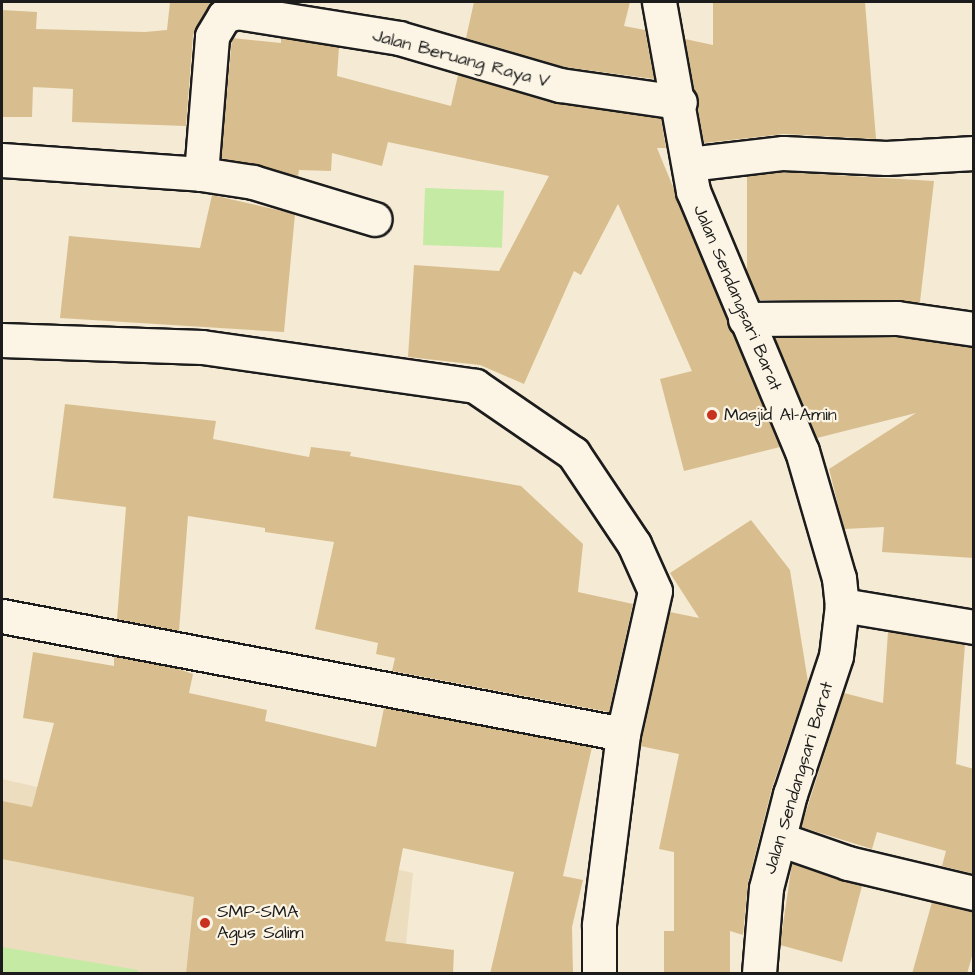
<!DOCTYPE html>
<style>
body{margin:0}
#map{position:relative;width:975px;height:975px;overflow:hidden;background:#f5ead4;font-family:"Architects Daughter",sans-serif}
div>[style]{position:absolute}
[style*='--x']{left:calc(var(--x)*1px);top:calc(var(--y)*1px);width:calc(var(--w)*1px);rotate:calc(var(--a)*1deg)}
.built>*{inset:0;background:#ecddbf}
.green>*{inset:0;background:#c4eaa4;transform-origin:0 0}
.building>*{inset:0;background:#d8be8e}
.roads{filter:drop-shadow(2px 0 #1c1c1c) drop-shadow(-2px 0 #1c1c1c) drop-shadow(0 2px #1c1c1c) drop-shadow(0 -2px #1c1c1c)}
.street>*{height:33px;margin:-16.5px;padding:0 16.5px;transform-origin:16.5px;border-radius:16.5px;background:#fcf5e5}
.dots>*{width:16px;height:16px;translate:-50% -50%;box-sizing:border-box;border:3px solid #fcf5e5;border-radius:50%}
span{translate:-50% -50%;white-space:nowrap;text-align:center;line-height:1.15;-webkit-text-stroke:4.5px #fcf5e5;paint-order:stroke}
.street-label{font-size:18px;color:#1c1c1c}
.poi-label{font-size:18px;color:#1c1c1c}
.left{translate:0 -50%;text-align:left}
.frame{position:absolute;inset:0;border:3px solid #1c1c1c;pointer-events:none}
</style>
<div id="map">
<div class="built">
<div style="clip-path:polygon(2px 779px,413px 873px,403px 973px,2px 974px)"></div>
</div>
<div class="green">
<div style="left:425px;top:188px;width:79px;height:57px;rotate:2deg"></div>
<div style="clip-path:polygon(2px 947px,138px 970px,137px 973px,2px 973px)"></div>
</div>
<div class="building">
<div style="clip-path:polygon(170px 2px,211px 2px,193px 35px,186px 126px,72px 122px,73px 89px,33px 87px,32px 117px,2px 117px,2px 10px,37px 12px,36px 29px,145px 32px,167px 30px)"></div>
<div style="clip-path:polygon(474px 2px,630px 2px,624px 26px,645px 30px,654px 79px,564px 67px,466px 38px)"></div>
<div style="clip-path:polygon(713px 2px,865px 2px,876px 139px,784px 134px,704px 143px,685px 39px,713px 45px)"></div>
<div style="clip-path:polygon(232px 38px,281px 43px,281px 38px,339px 47px,337px 76px,451px 106px,458px 75px,555px 103px,661px 118px,666px 148px,657px 148px,780px 447px,684px 471px,660px 379px,692px 371px,618px 204px,581px 275px,574px 271px,524px 384px,480px 365px,408px 357px,414px 265px,499px 271px,549px 176px,388px 142px,382px 166px,332px 153px,331px 171px,299px 170px,298px 176px,221px 158px)"></div>
<div style="clip-path:polygon(784px 172px,934px 181px,920px 302px,759px 300px,747px 272px,747px 176px)"></div>
<div style="clip-path:polygon(212px 195px,295px 214px,284px 332px,60px 318px,69px 236px,200px 248px)"></div>
<div style="clip-path:polygon(896px 337px,974px 347px,974px 558px,882px 552px,884px 527px,844px 529px,829px 469px,916px 413px,817px 438px,775px 338px)"></div>
<div style="clip-path:polygon(65px 404px,216px 421px,213px 439px,309px 457px,311px 447px,351px 452px,350px 456px,521px 486px,583px 544px,578px 592px,633px 604px,609px 712px,392px 671px,395px 658px,376px 654px,378px 643px,315px 629px,334px 542px,265px 532px,265px 528px,188px 516px,179px 631px,117px 619px,126px 507px,53px 498px)"></div>
<div style="clip-path:polygon(751px 520px,790px 570px,808px 682px,772px 788px,748px 883px,743px 935px,730px 931px,730px 974px,664px 974px,664px 931px,674px 931px,674px 852px,659px 849px,679px 754px,640px 746px,670px 612px,699px 618px,670px 573px)"></div>
<div style="clip-path:polygon(888px 632px,965px 644px,956px 764px,974px 769px,974px 874px,942px 866px,946px 851px,877px 832px,872px 849px,801px 827px,844px 693px,883px 703px)"></div>
<div style="clip-path:polygon(33px 652px,114px 666px,114px 656px,176px 668px,193px 674px,189px 693px,267px 710px,265px 721px,376px 747px,384px 708px,592px 747px,563px 876px,583px 880px,572px 927px,573px 974px,490px 974px,514px 872px,403px 848px,385px 941px,454px 950px,453px 974px,186px 974px,194px 897px,2px 859px,2px 801px,32px 807px,54px 723px,23px 718px)"></div>
<div style="clip-path:polygon(792px 863px,862px 886px,842px 962px,780px 945px)"></div>
<div style="clip-path:polygon(932px 902px,974px 911px,974px 949px,967px 974px,912px 974px)"></div>
</div>
<div class="roads">
<div class="street">
<div style="--x:659;--y:2;--w:192;--a:79.8"></div>
<div style="--x:693;--y:191;--w:282;--a:67.3"></div>
<div style="--x:802;--y:451;--w:132;--a:73.8"></div>
<div style="--x:839;--y:578;--w:27;--a:84"></div>
<div style="--x:842;--y:605;--w:51;--a:96.7"></div>
<div style="--x:836;--y:656;--w:145;--a:108.4"></div>
<div style="--x:790;--y:794;--w:97;--a:104.3"></div>
<div style="--x:766;--y:888;--w:86;--a:94.7"></div>
<div style="--x:2;--y:160;--w:199;--a:4"></div>
<div style="--x:201;--y:174;--w:53;--a:8.7"></div>
<div style="--x:253;--y:182;--w:127;--a:16.9"></div>
<div style="--x:689;--y:164;--w:95;--a:-6.7"></div>
<div style="--x:783;--y:153;--w:103;--a:2.8"></div>
<div style="--x:886;--y:158;--w:88;--a:-3.3"></div>
<div style="--x:201;--y:174;--w:138;--a:-85.4"></div>
<div style="--x:212;--y:36;--w:23;--a:-59"></div>
<div style="--x:224;--y:16;--w:14;--a:-17"></div>
<div style="--x:237;--y:12;--w:164;--a:9.1"></div>
<div style="--x:399;--y:38;--w:168;--a:16.3"></div>
<div style="--x:560;--y:85;--w:121;--a:8.1"></div>
<div style="--x:745;--y:319;--w:152;--a:-0.4"></div>
<div style="--x:897;--y:318;--w:78;--a:8.1"></div>
<div style="--x:2;--y:340;--w:200;--a:2"></div>
<div style="--x:202;--y:347;--w:276;--a:8.1"></div>
<div style="--x:475;--y:386;--w:119;--a:34.4"></div>
<div style="--x:573;--y:453;--w:110;--a:56.2"></div>
<div style="--x:634;--y:544;--w:51;--a:65.9"></div>
<div style="--x:655;--y:591;--w:147;--a:102.6"></div>
<div style="--x:623;--y:734;--w:193;--a:97.2"></div>
<div style="--x:599;--y:925;--w:49;--a:90"></div>
<div style="--x:842;--y:605;--w:134;--a:9.5"></div>
<div style="--x:2;--y:616;--w:632;--a:10.76"></div>
<div style="--x:779;--y:839;--w:73;--a:19.2"></div>
<div style="--x:848;--y:863;--w:130;--a:13.4"></div>
</div>
</div>
<div class="dots">
<div style="left:712px;top:415px;background:#c8321e"></div>
<div style="left:205px;top:923px;background:#c8321e"></div>
</div>
<div class="street-label">
<span style="left:461px;top:59px;rotate:15deg">Jalan Beruang Raya V</span>
<span style="left:737px;top:298px;rotate:67deg">Jalan Sendangsari Barat</span>
<span style="left:799px;top:778px;rotate:-73deg">Jalan Sendangsari Barat</span>
</div>
<div class="poi-label">
<span class="left" style="left:724px;top:415px">Masjid Al-Amin</span>
<span class="left" style="left:217px;top:923px">SMP-SMA<br>Agus Salim</span>
</div>
<div class="frame"></div>
</div>
